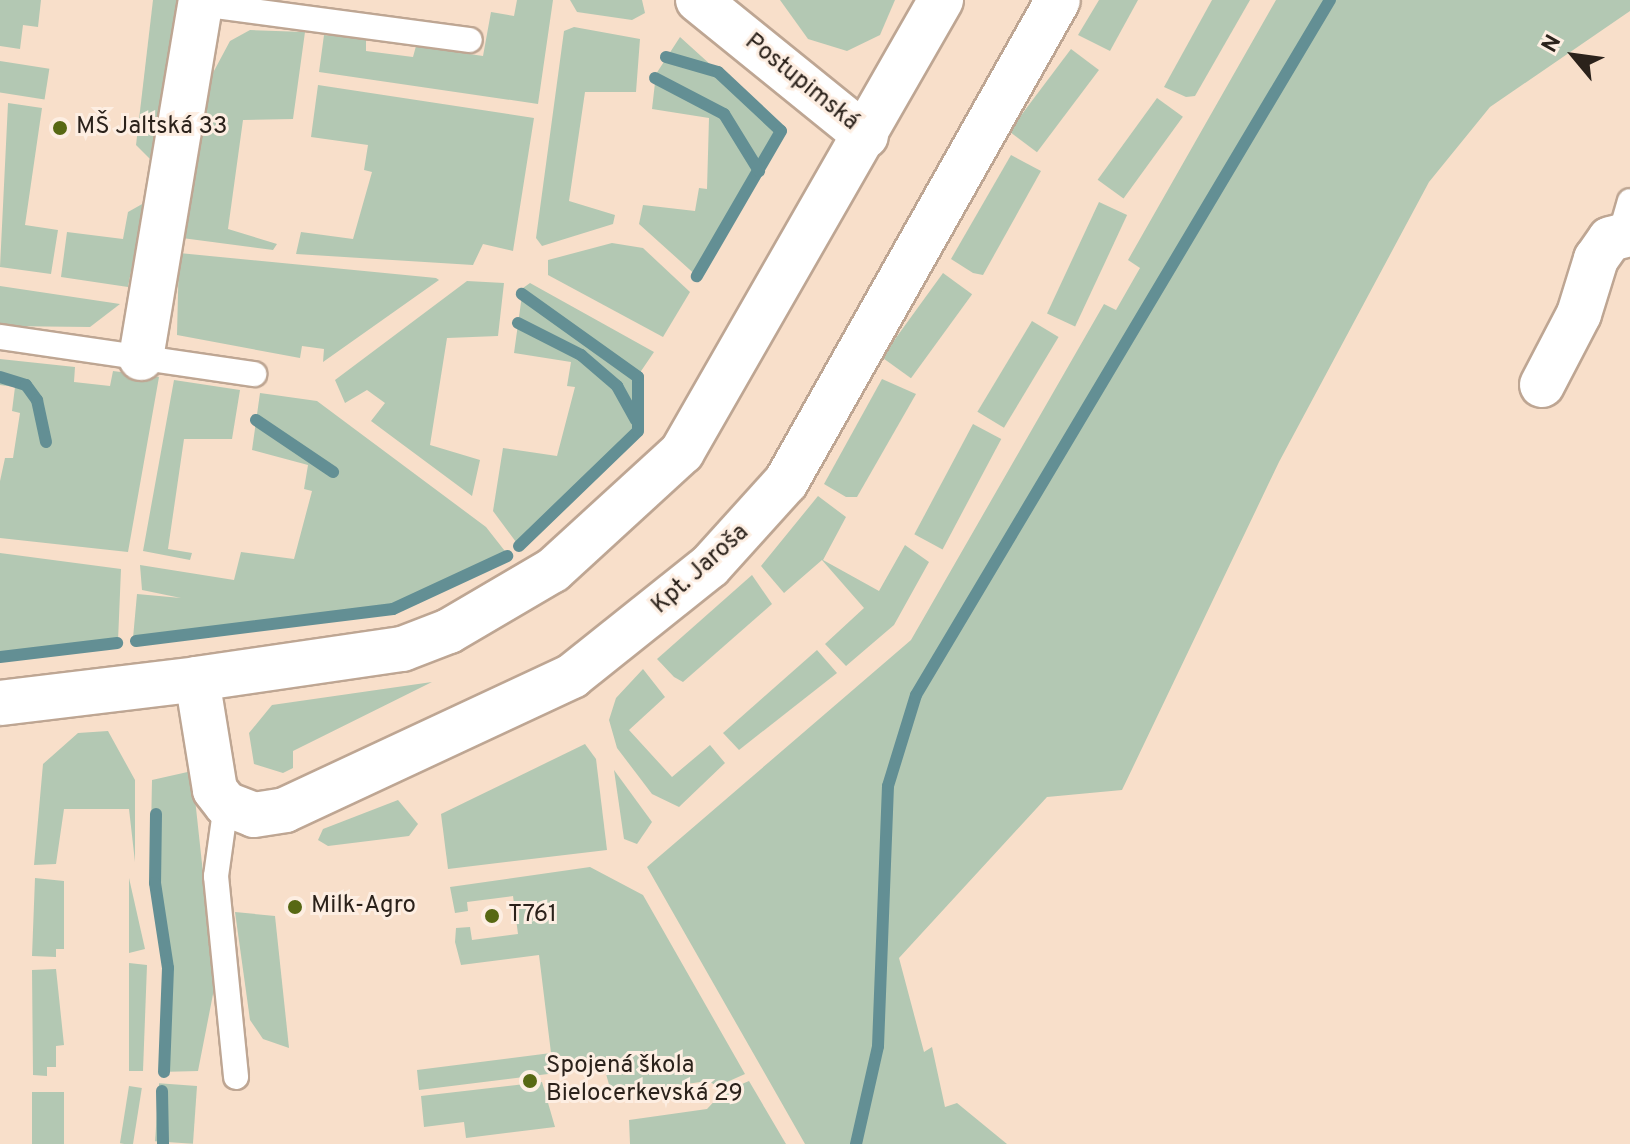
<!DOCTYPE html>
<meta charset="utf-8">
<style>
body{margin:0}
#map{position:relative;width:1630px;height:1144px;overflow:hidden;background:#f8dfca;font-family:Overpass,sans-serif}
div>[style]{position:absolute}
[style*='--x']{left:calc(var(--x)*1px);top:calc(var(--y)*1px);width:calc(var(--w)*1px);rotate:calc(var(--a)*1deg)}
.green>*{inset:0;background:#b3c8b3;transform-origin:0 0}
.stream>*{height:12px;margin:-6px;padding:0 6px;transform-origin:6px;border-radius:6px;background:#638f94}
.roads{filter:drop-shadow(2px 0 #bea693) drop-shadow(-2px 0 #bea693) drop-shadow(0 2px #bea693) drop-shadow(0 -2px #bea693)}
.lane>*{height:24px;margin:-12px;padding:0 12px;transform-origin:12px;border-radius:12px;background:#fff}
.street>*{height:44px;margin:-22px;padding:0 22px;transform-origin:22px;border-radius:22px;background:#fff}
.dots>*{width:22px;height:22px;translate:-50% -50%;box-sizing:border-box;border:4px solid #fdeee2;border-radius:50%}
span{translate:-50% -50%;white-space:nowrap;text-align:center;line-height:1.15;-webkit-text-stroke:6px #fdeee2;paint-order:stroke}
.street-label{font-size:24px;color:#2b221b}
.poi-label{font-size:24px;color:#2b221b}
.left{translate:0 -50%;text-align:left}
.north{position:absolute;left:1534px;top:16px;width:80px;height:80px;-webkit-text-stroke:6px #fdeee2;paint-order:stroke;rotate:299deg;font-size:22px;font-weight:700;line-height:32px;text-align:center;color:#2b221b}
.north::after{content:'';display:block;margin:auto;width:28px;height:36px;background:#2b221b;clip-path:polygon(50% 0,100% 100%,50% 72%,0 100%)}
</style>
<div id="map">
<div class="green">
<div style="clip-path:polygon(0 0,41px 0,38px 27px,23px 25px,20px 49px,0 46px)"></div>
<div style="clip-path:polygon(153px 0,178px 0,152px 161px,136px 145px)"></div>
<div style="clip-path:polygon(517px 0,553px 0,538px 104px,319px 72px,324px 35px,366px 39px,366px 51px,413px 57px,416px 46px,483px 56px,491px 12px,514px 16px)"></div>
<div style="clip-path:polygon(570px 0,642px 0,645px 13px,632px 20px,577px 12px)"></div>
<div style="clip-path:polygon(780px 0,895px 0,880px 35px,847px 51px,808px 39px)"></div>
<div style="clip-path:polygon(1099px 0,1138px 0,1110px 51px,1078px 35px)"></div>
<div style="clip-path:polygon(1212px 0,1250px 0,1195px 96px,1186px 97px,1164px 87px)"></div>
<div style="clip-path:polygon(1276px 0,1630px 0,1630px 11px,1490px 107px,1429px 182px,1279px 462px,1122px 790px,1047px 797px,899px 958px,924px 1052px,932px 1047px,945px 1107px,957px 1103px,1007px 1144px,805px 1144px,647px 867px,911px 640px,1104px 304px,1116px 310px,1140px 268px,1128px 260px)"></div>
<div style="clip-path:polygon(574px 27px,640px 39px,636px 92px,585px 92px,569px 201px,615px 215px,613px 224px,542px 246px,536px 238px,564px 31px)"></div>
<div style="clip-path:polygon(250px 30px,305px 32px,293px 119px,243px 120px,228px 229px,277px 244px,273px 250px,182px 238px,207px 84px,230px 41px)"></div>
<div style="clip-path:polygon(680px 37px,784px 131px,699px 278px,639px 224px,643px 205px,695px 211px,699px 188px,707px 189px,709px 118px,652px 109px,656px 74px)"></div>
<div style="left:1071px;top:49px;width:35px;height:103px;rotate:37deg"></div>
<div style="left:0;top:61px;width:50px;height:31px;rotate:9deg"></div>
<div style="clip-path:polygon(318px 85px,534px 118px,513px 251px,483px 244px,473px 265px,296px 254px,301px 232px,353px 239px,372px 172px,364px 170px,368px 145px,311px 137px)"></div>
<div style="left:1157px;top:98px;width:32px;height:101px;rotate:36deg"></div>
<div style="clip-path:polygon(8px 103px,42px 108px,25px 225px,58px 230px,51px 274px,0 267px)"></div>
<div style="clip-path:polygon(1011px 155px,1041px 171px,983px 275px,973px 273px,951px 259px)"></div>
<div style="left:1099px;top:202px;width:31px;height:123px;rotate:25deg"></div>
<div style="clip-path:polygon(144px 203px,128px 287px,61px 277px,67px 232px,123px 239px,128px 212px)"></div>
<div style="clip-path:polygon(612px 243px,643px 248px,690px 292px,663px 337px,548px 275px,548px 260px)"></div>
<div style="clip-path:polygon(179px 253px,436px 278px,439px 280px,323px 362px,324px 349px,302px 346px,300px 358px,177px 335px)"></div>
<div style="left:943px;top:273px;width:36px;height:104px;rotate:36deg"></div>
<div style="clip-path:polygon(467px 281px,504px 283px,498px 336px,447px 338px,430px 445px,480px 460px,472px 496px,371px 421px,385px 403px,367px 390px,345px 403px,335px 380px)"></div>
<div style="clip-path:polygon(530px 283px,654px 352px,637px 377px,636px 430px,519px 546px,493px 511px,503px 448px,557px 456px,575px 387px,567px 386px,571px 362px,514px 353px,523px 288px)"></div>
<div style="clip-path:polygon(0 286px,120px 304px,90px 327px,0 326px)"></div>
<div style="left:1032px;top:321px;width:31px;height:106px;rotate:31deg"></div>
<div style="clip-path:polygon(0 359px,75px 367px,74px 382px,110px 386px,113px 371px,159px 377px,128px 552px,0 538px,0 481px,5px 458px,13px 458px,20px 413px,12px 411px,15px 387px,0 385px)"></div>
<div style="clip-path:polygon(882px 379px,916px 394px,857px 497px,846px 497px,824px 484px)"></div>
<div style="clip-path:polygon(174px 380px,240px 390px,232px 439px,184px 439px,168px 549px,192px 553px,190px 560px,143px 551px)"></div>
<div style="clip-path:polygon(260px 393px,317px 401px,486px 527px,508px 555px,422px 600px,371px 614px,133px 638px,137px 594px,181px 598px,142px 590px,140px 565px,234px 580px,241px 552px,294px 559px,312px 491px,304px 489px,308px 465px,252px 450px)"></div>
<div style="left:973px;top:424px;width:32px;height:125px;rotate:28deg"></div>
<div style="clip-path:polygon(818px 496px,846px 517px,823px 560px,879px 591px,905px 545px,929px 562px,894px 625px,846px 666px,825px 644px,864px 608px,822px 560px,784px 593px,761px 566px)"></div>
<div style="clip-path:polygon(0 553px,121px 569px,118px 641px,0 655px)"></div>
<div style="clip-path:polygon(752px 575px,772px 604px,683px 682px,674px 677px,657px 659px)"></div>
<div style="clip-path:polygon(817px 650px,837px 673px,739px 750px,723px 733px)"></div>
<div style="clip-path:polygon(643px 669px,665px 697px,629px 730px,672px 777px,710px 745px,725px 763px,679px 807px,652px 794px,617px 748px,609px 720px,616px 698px)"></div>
<div style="clip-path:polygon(432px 682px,293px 751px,293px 768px,283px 773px,254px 764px,249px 733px,272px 705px)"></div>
<div style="clip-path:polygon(108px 731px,135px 780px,135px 862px,129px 809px,64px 809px,56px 864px,34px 865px,43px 764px,78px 733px)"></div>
<div style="clip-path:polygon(585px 744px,596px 759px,607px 850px,448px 869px,441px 814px)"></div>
<div style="clip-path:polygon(614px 770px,652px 822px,637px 844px,624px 839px)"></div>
<div style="clip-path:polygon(192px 771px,215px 984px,198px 1071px,160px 1072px,163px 969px,150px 883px,152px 780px)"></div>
<div style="clip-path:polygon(398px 800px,418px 824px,409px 836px,328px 846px,318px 840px,323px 829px)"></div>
<div style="clip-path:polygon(590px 867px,643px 895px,745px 1074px,718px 1086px,707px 1081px,612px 1095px,604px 1067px,419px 1090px,417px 1070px,551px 1053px,539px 955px,461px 965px,455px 942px,456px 928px,470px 927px,472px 940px,518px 934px,513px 896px,467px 902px,468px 911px,455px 913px,450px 887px)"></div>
<div style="clip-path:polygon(35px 878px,64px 881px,64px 949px,56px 949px,56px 957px,32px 956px)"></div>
<div style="clip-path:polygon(129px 878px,145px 949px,129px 953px)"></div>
<div style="clip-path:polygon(235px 912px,275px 916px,289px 1048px,263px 1039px,250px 1020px)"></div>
<div style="clip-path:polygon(129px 963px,147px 965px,143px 1071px,129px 1071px)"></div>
<div style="clip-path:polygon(56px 969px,64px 1045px,56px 1046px,56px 1067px,47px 1067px,47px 1076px,33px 1075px,32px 970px)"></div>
<div style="clip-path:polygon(749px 1081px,786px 1144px,630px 1144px,629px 1120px,707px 1109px,723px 1092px)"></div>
<div style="clip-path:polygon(542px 1082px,555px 1127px,466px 1138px,464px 1122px,424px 1127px,421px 1096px)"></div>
<div style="left:129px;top:1086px;width:13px;height:58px;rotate:9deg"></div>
<div style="left:197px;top:1086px;width:58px;height:38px;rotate:94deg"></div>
<div style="left:32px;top:1092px;width:32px;height:52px"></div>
</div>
<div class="stream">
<div style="--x:666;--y:57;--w:54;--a:16.1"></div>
<div style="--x:718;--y:72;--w:86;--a:43.1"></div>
<div style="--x:781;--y:131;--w:168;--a:120.1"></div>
<div style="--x:655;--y:78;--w:78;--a:27.6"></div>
<div style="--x:724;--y:114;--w:67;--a:58.4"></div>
<div style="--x:518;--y:323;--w:71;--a:26.9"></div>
<div style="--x:581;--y:355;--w:48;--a:40.7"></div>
<div style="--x:617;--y:386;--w:39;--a:61"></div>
<div style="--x:0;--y:377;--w:27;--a:17"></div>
<div style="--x:26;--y:385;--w:19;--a:54"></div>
<div style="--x:37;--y:400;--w:43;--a:77.9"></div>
<div style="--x:256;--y:420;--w:93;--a:34"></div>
<div style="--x:519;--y:546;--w:165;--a:-44"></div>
<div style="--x:638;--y:431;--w:54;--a:-90"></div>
<div style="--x:638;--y:377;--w:143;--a:-144.4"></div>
<div style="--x:136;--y:641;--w:259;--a:-7.1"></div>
<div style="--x:393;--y:609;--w:126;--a:-24.9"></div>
<div style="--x:0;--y:657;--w:118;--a:-6.8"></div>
<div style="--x:156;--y:814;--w:69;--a:90.8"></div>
<div style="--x:155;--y:883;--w:86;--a:81.3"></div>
<div style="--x:168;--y:968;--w:104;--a:92.2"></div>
<div style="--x:162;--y:1091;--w:53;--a:88.9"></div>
<div style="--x:856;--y:1144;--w:100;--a:-77.3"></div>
<div style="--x:878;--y:1046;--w:260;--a:-87.8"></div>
<div style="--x:888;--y:786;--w:95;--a:-72.9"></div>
<div style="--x:916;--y:695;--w:809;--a:-59.22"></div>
</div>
<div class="roads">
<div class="lane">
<div style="--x:200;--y:4;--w:272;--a:7.6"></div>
<div style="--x:1621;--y:232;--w:32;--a:-74"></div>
<div style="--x:0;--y:337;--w:257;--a:8.3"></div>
<div style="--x:226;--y:804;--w:73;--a:97.9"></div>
<div style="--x:216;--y:876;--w:202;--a:84.3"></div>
</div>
<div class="street">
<div style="--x:698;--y:0;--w:216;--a:39"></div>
<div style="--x:941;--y:0;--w:521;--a:119.81"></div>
<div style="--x:682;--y:452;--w:175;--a:137.5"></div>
<div style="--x:553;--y:570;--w:121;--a:149.6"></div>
<div style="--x:449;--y:631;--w:50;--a:159"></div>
<div style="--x:402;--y:649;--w:207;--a:171.7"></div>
<div style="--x:197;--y:679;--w:112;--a:80.8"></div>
<div style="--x:215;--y:790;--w:18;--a:52"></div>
<div style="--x:226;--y:804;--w:30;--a:21"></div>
<div style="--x:254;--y:815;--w:31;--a:-9"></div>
<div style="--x:285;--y:810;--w:317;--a:-25"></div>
<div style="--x:572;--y:676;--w:176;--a:-38.6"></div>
<div style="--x:710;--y:566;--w:113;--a:-47.9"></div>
<div style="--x:786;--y:482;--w:553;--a:-60.56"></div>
<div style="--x:141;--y:358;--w:363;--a:-80.5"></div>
<div style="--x:1542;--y:385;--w:80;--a:-62.5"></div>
<div style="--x:1579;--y:314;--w:58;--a:-72.8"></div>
<div style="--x:1596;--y:259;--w:24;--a:-55"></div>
<div style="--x:1610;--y:239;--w:21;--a:-14"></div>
<div style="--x:0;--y:703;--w:198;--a:-6.9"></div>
</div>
</div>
<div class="dots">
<div style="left:60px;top:128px;background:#576813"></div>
<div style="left:295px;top:907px;background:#576813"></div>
<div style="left:492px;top:916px;background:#576813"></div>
<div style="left:530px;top:1081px;background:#576813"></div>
</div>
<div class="street-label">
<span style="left:801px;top:83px;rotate:39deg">Postupimská</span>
<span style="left:701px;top:570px;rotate:-42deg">Kpt. Jaroša</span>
</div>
<div class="poi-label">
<span class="left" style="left:76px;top:128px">MŠ Jaltská 33</span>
<span class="left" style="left:311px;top:907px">Milk-Agro</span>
<span class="left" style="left:508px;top:916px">T761</span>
<span class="left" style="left:546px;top:1081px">Spojená škola<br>Bielocerkevská 29</span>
</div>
<div class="north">N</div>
</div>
